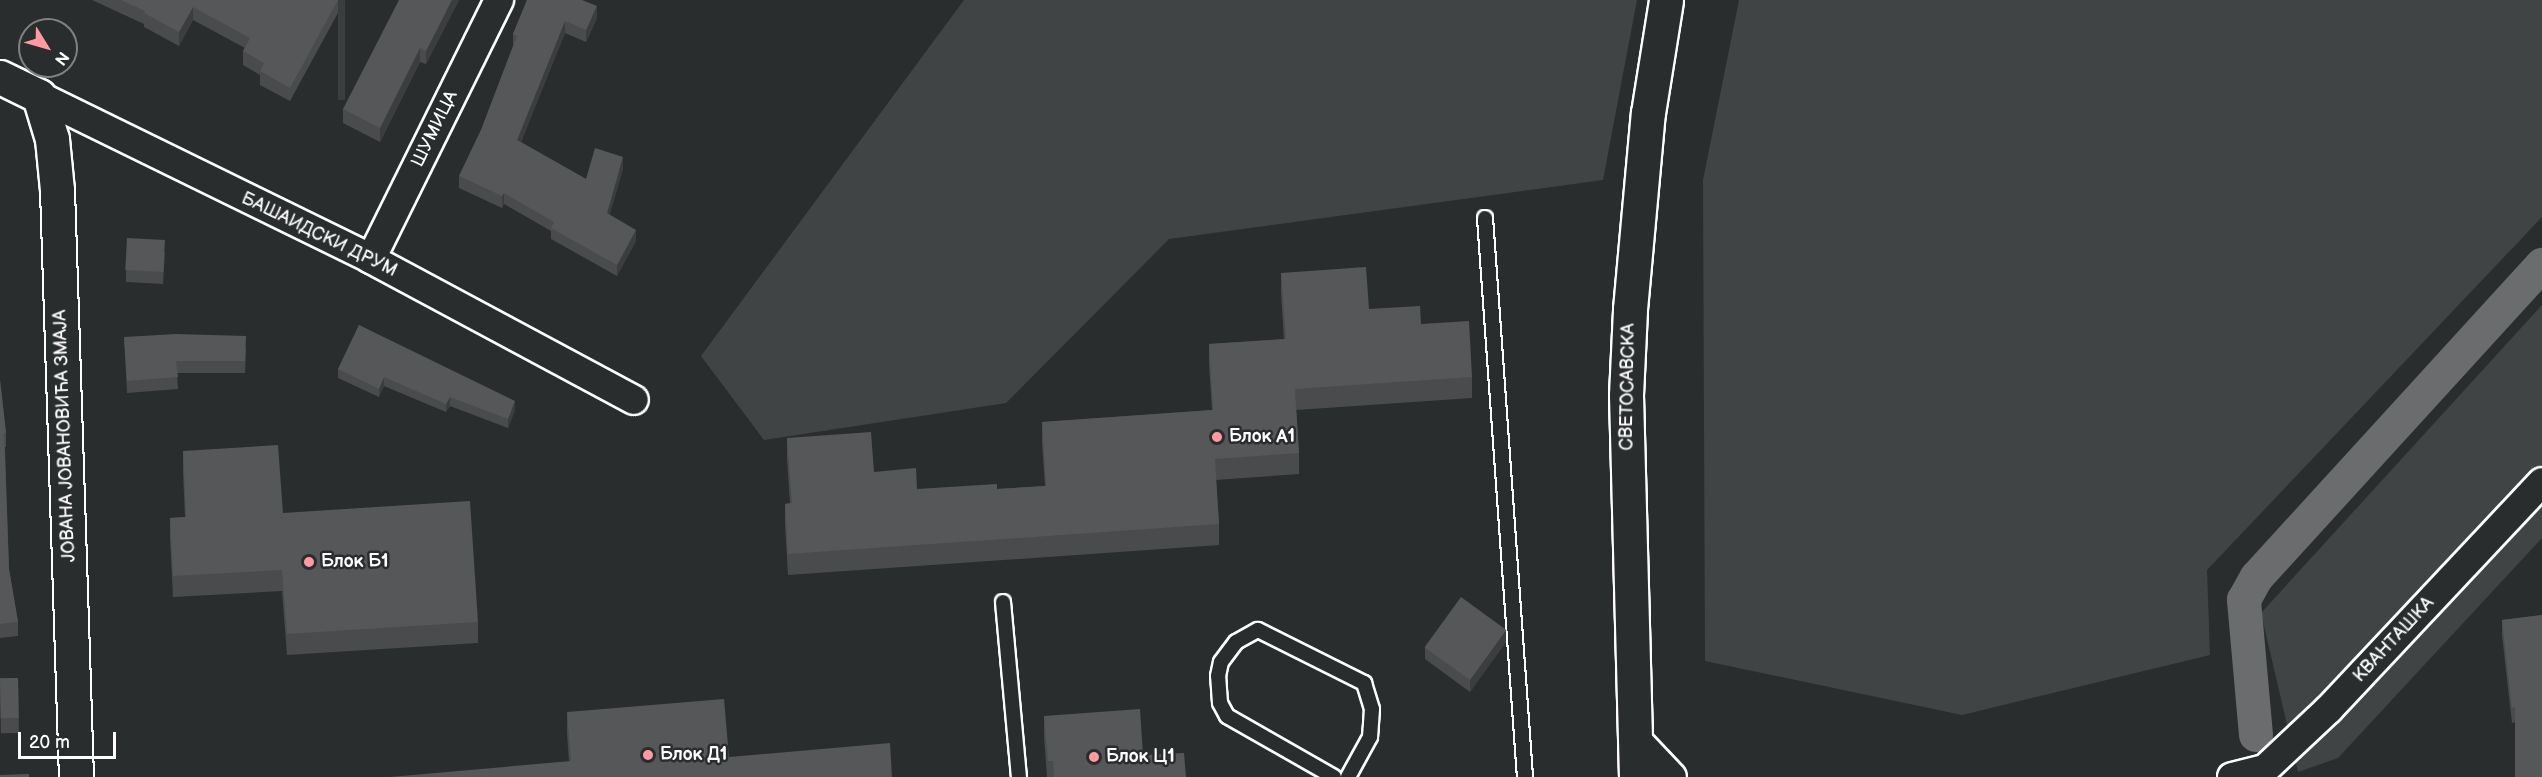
<!DOCTYPE html>
<meta charset="utf-8">
<style>
body{margin:0}
#map{position:relative;width:2542px;height:777px;overflow:hidden;background:#2a2d2e;font-family:"Balsamiq Sans",sans-serif}
div>[style]{position:absolute}
[style*='--x']{left:calc(var(--x)*1px);top:calc(var(--y)*1px);width:calc(var(--w)*1px);rotate:calc(var(--a)*1deg)}
.green>*{inset:0;background:#414445}
.canal>*{height:34px;margin:-17px;padding:0 17px;transform-origin:17px;border-radius:17px;background:#6a6c6d}
.roads{filter:drop-shadow(2px 0 #fff) drop-shadow(-2px 0 #fff) drop-shadow(0 2px #fff) drop-shadow(0 -2px #fff)}
.service>*{height:14px;margin:-7px;padding:0 7px;transform-origin:7px;border-radius:7px;background:#2a2d2e}
.minor>*{height:28px;margin:-14px;padding:0 14px;transform-origin:14px;border-radius:14px;background:#2a2d2e}
.tertiary>*{height:33px;margin:-16.5px;padding:0 16.5px;transform-origin:16.5px;border-radius:16.5px;background:#2a2d2e}
.secondary>*{height:33px;margin:-16.5px;padding:0 16.5px;transform-origin:16.5px;border-radius:16.5px;background:#2a2d2e}
.wall>*{inset:0;background:#494b4c;transform-origin:0 0}
.shaded-wall>*{inset:0;background:#3c3d3e;transform-origin:0 0}
.building>*{inset:0;background:#555758;transform-origin:0 0}
.dots>*{width:16px;height:16px;translate:-50% -50%;box-sizing:border-box;border:3px solid #2a2d2e;border-radius:50%}
span{translate:-50% -50%;white-space:nowrap;text-align:center;line-height:1.15;-webkit-text-stroke:5px #2a2d2e;paint-order:stroke}
.street-label{font-size:18px;color:#fff}
.poi-label{font-size:18px;color:#fff;font-weight:700}
.left{translate:0 -50%;text-align:left}
.north{position:absolute;left:18px;top:18px;width:60px;height:60px;box-sizing:border-box;background:#2a2d2e;border:2px solid #7f8182;border-radius:50%;rotate:127deg;font-size:16px;font-weight:700;line-height:24px;text-align:center;color:#fff}
.north::after{content:'';display:block;margin:auto;width:21px;height:27px;background:#ff9aa2;clip-path:polygon(50% 0,100% 100%,50% 72%,0 100%)}
.scale{position:absolute;left:18px;top:732px;width:98px;height:27px;box-sizing:border-box;border:3px solid #fff;border-top:0;padding-left:8px;font-size:18px;line-height:21px;white-space:nowrap;color:#fff;-webkit-text-stroke:4px #2a2d2e;paint-order:stroke}
</style>
<div id="map">
<div class="green">
<div style="clip-path:polygon(964px 0,1637px 0,1603px 180px,1169px 239px,1006px 403px,764px 440px,701px 356px)"></div>
<div style="clip-path:polygon(1739px 0,2542px 0,2542px 217px,2207px 570px,2210px 655px,1962px 715px,1705px 661px,1703px 180px)"></div>
<div style="clip-path:polygon(2542px 305px,2542px 538px,2338px 758px,2298px 772px,2261px 613px)"></div>
</div>
<div class="canal">
<div style="--x:2256;--y:735;--w:136;--a:-95.1"></div>
<div style="--x:2244;--y:600;--w:26;--a:-61"></div>
<div style="--x:2257;--y:577;--w:423;--a:-47.6"></div>
</div>
<div class="roads">
<div class="service">
<div style="--x:1485;--y:218;--w:560;--a:85.91"></div>
<div style="--x:1003;--y:602;--w:176;--a:84.8"></div>
<div style="--x:1334;--y:777;--w:123;--a:-150.3"></div>
<div style="--x:1227;--y:716;--w:15;--a:-118"></div>
<div style="--x:1220;--y:703;--w:27;--a:-94"></div>
<div style="--x:1218;--y:676;--w:14;--a:-78"></div>
<div style="--x:1221;--y:662;--w:25;--a:-53"></div>
<div style="--x:1236;--y:642;--w:25;--a:-29"></div>
<div style="--x:1258;--y:630;--w:119;--a:26.6"></div>
<div style="--x:1364;--y:683;--w:27;--a:73"></div>
<div style="--x:1372;--y:709;--w:28;--a:94"></div>
<div style="--x:1370;--y:737;--w:46;--a:118.8"></div>
</div>
<div class="minor">
<div style="--x:39;--y:96;--w:370;--a:26.1"></div>
<div style="--x:371;--y:259;--w:298;--a:28.2"></div>
<div style="--x:371;--y:259;--w:289;--a:-63.7"></div>
<div style="--x:1634;--y:737;--w:55;--a:46.5"></div>
<div style="--x:2232;--y:777;--w:34;--a:-14"></div>
<div style="--x:2265;--y:769;--w:88;--a:-43.2"></div>
<div style="--x:2329;--y:709;--w:311;--a:-46.8"></div>
</div>
<div class="tertiary">
<div style="--x:0;--y:77;--w:43;--a:26"></div>
<div style="--x:39;--y:96;--w:45;--a:73.2"></div>
<div style="--x:52;--y:139;--w:51;--a:84.4"></div>
<div style="--x:57;--y:190;--w:587;--a:88.15"></div>
</div>
<div class="secondary">
<div style="--x:1636;--y:777;--w:382;--a:-91.5"></div>
<div style="--x:1626;--y:395;--w:86;--a:-87.3"></div>
<div style="--x:1630;--y:309;--w:197;--a:-84.8"></div>
<div style="--x:1648;--y:113;--w:114;--a:-80.9"></div>
</div>
</div>
<div class="wall">
<div style="clip-path:polygon(92px 0,345px 0,290px 101px,260px 85px,260px 75px,243px 65px,243px 51px,245px 48px,193px 20px,179px 46px,144px 27px,144px 24px)"></div>
<div style="clip-path:polygon(459px 0,426px 64px,420px 62px,380px 142px,343px 123px,343px 109px)"></div>
<div style="clip-path:polygon(527px 0,597px 18px,586px 42px,565px 33px,521px 142px,586px 179px,623px 169px,609px 215px,636px 241px,617px 276px,551px 239px,551px 231px,504px 204px,502px 208px,459px 188px,459px 176px,481px 130px,513px 46px,513px 34px)"></div>
<div style="clip-path:polygon(165px 252px,163px 284px,126px 282px,126px 270px)"></div>
<div style="clip-path:polygon(1281px 273px,1369px 309px,1421px 324px,1472px 377px,1472px 398px,1296px 410px,1299px 453px,1299px 474px,1216px 480px,1219px 524px,1219px 545px,788px 575px,785px 525px,785px 504px,790px 503px,787px 459px,787px 438px,917px 489px,997px 489px,1045px 486px,1042px 443px,1042px 422px,1212px 410px,1209px 365px,1209px 344px,1284px 339px,1281px 294px)"></div>
<div style="clip-path:polygon(359px 325px,515px 410px,508px 428px,450px 406px,446px 412px,384px 386px,379px 397px,338px 378px,338px 369px)"></div>
<div style="clip-path:polygon(124px 337px,246px 348px,245px 373px,177px 373px,178px 389px,127px 393px)"></div>
<div style="clip-path:polygon(0 380px,6px 433px,6px 447px,5px 447px,9px 569px,18px 622px,18px 636px,0 638px)"></div>
<div style="clip-path:polygon(183px 451px,283px 513px,478px 622px,478px 643px,287px 655px,282px 591px,173px 597px,170px 539px,170px 518px,185px 517px,183px 473px)"></div>
<div style="clip-path:polygon(2542px 615px,2515px 722px,2512px 723px,2502px 635px,2502px 620px)"></div>
<div style="clip-path:polygon(1506px 642px,1470px 692px,1425px 659px,1425px 647px)"></div>
<div style="left:18px;top:678px;width:55px;height:18px;rotate:89deg"></div>
<div style="clip-path:polygon(567px 712px,729px 757px,569px 762px,567px 733px)"></div>
<div style="clip-path:polygon(1044px 716px,1143px 755px,1186px 777px,1047px 777px,1044px 737px)"></div>
</div>
<div class="shaded-wall">
<div style="left:338px;top:0;width:7px;height:100px"></div>
<div style="clip-path:polygon(452px 0,459px 0,426px 64px,426px 51px)"></div>
<div style="clip-path:polygon(597px 6px,597px 18px,586px 42px,586px 30px)"></div>
<div style="clip-path:polygon(193px 7px,193px 20px,179px 46px,179px 32px)"></div>
<div style="clip-path:polygon(565px 21px,565px 33px,517px 151px,517px 140px)"></div>
<div style="clip-path:polygon(420px 48px,420px 62px,380px 142px,380px 128px)"></div>
<div style="clip-path:polygon(623px 157px,623px 169px,607px 225px,607px 213px)"></div>
<div style="clip-path:polygon(504px 193px,504px 204px,502px 208px,502px 196px)"></div>
<div style="clip-path:polygon(636px 230px,636px 241px,617px 276px,617px 265px)"></div>
<div style="clip-path:polygon(384px 377px,384px 386px,379px 397px,379px 389px)"></div>
<div style="clip-path:polygon(450px 397px,450px 406px,446px 412px,446px 404px)"></div>
<div style="clip-path:polygon(515px 401px,515px 410px,508px 428px,508px 419px)"></div>
<div style="clip-path:polygon(1506px 630px,1506px 642px,1470px 692px,1470px 680px)"></div>
</div>
<div class="building">
<div style="clip-path:polygon(121px 0,338px 0,290px 88px,260px 71px,264px 63px,243px 51px,250px 38px,193px 7px,179px 32px,144px 13px,145px 11px)"></div>
<div style="clip-path:polygon(399px 0,452px 0,426px 51px,420px 48px,380px 128px,343px 109px)"></div>
<div style="clip-path:polygon(527px 0,582px 0,597px 6px,586px 30px,565px 21px,517px 140px,586px 179px,595px 148px,623px 157px,607px 213px,636px 230px,617px 265px,551px 228px,554px 222px,504px 193px,502px 196px,459px 176px,481px 130px,517px 36px,513px 34px)"></div>
<div style="left:127px;top:238px;width:38px;height:32px;rotate:3deg"></div>
<div style="clip-path:polygon(1366px 267px,1369px 309px,1420px 306px,1421px 324px,1469px 321px,1472px 377px,1295px 389px,1299px 453px,1215px 459px,1219px 524px,788px 554px,785px 504px,792px 503px,787px 438px,871px 432px,874px 472px,916px 468px,917px 489px,997px 484px,997px 489px,1046px 486px,1042px 422px,1213px 410px,1209px 344px,1286px 339px,1281px 273px)"></div>
<div style="clip-path:polygon(359px 325px,515px 401px,508px 419px,450px 397px,446px 404px,384px 377px,379px 389px,338px 369px)"></div>
<div style="clip-path:polygon(176px 334px,246px 336px,245px 361px,176px 361px,178px 377px,127px 381px,124px 337px)"></div>
<div style="clip-path:polygon(0 380px,6px 433px,4px 433px,9px 569px,18px 622px,0 624px)"></div>
<div style="clip-path:polygon(278px 445px,283px 513px,470px 501px,478px 622px,287px 634px,282px 570px,173px 576px,170px 518px,186px 517px,183px 451px)"></div>
<div style="left:1461px;top:597px;width:56px;height:62px;rotate:36deg"></div>
<div style="clip-path:polygon(2542px 615px,2542px 777px,2515px 777px,2515px 707px,2512px 708px,2502px 620px)"></div>
<div style="left:18px;top:678px;width:40px;height:18px;rotate:89deg"></div>
<div style="clip-path:polygon(724px 699px,729px 757px,890px 743px,892px 777px,390px 777px,571px 761px,567px 712px)"></div>
<div style="clip-path:polygon(1140px 709px,1143px 755px,1184px 753px,1186px 777px,1054px 777px,1053px 761px,1048px 761px,1044px 716px)"></div>
<div style="clip-path:polygon(29px 774px,29px 777px,0 777px,0 775px)"></div>
</div>
<div class="dots">
<div style="left:1217px;top:437px;background:#ff9aa2"></div>
<div style="left:309px;top:562px;background:#ff9aa2"></div>
<div style="left:648px;top:755px;background:#ff9aa2"></div>
<div style="left:1094px;top:757px;background:#ff9aa2"></div>
</div>
<div class="street-label">
<span style="left:435px;top:129px;rotate:-64deg">ШУМИЦА</span>
<span style="left:319px;top:235px;rotate:26deg">БАШАИДСКИ ДРУМ</span>
<span style="left:1628px;top:387px;rotate:-89deg">СВЕТОСАВСКА</span>
<span style="left:65px;top:436px;rotate:-92deg">ЈОВАНА ЈОВАНОВИЋА ЗМАЈА</span>
<span style="left:2394px;top:640px;rotate:-47deg">КВАНТАШКА</span>
</div>
<div class="poi-label">
<span class="left" style="left:1229px;top:437px">Блок А1</span>
<span class="left" style="left:321px;top:562px">Блок Б1</span>
<span class="left" style="left:660px;top:755px">Блок Д1</span>
<span class="left" style="left:1106px;top:757px">Блок Ц1</span>
</div>
<div class="north">N</div>
<div class="scale">20 m</div>
</div>
